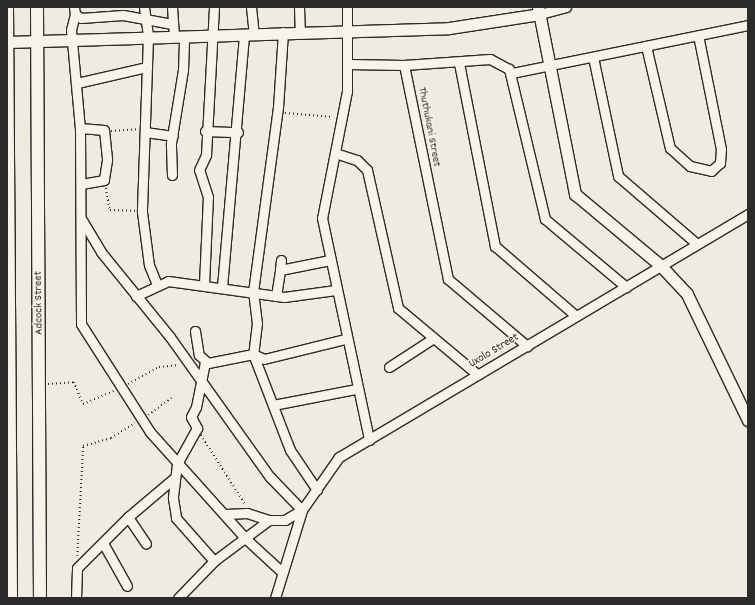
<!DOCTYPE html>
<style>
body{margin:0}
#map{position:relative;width:755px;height:605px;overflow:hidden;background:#efebe0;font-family:Dekko,sans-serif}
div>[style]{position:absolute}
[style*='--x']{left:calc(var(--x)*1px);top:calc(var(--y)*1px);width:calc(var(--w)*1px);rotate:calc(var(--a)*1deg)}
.path>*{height:1.5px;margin-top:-0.75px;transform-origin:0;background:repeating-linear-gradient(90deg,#2b2b2b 0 1px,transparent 0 4px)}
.roads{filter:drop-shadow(1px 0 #2b2b2b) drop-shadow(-1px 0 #2b2b2b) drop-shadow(0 1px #2b2b2b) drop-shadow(0 -1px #2b2b2b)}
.minor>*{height:9px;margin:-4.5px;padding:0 4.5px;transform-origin:4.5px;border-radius:4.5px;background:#f7f3e8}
.tertiary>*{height:11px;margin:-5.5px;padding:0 5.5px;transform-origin:5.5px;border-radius:5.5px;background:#f7f3e8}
.secondary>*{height:12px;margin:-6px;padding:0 6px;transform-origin:6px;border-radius:6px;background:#f7f3e8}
span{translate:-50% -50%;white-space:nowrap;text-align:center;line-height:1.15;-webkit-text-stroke:3px #f7f3e8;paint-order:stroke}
.street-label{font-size:12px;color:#2b2b2b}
.frame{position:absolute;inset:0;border:8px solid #2b2b2b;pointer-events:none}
</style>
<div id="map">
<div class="path">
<div style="--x:285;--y:113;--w:48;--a:4.8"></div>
<div style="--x:111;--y:131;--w:26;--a:-4"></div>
<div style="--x:106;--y:188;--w:22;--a:80"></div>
<div style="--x:110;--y:210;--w:25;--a:2"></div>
<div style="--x:48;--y:384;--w:26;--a:-4"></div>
<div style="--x:74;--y:382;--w:24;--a:68"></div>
<div style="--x:83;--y:404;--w:34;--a:-23"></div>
<div style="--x:128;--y:384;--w:35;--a:-29"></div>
<div style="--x:159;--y:367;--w:20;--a:-6"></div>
<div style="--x:148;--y:415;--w:31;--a:-36"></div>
<div style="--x:201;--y:435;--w:82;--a:57.5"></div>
<div style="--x:77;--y:556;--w:110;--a:-86.9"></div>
<div style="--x:83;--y:446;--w:29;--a:-16"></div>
<div style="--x:111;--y:438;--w:28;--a:-32"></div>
</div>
<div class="roads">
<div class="minor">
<div style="--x:74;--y:7;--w:7;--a:82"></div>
<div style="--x:75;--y:14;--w:7;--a:34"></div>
<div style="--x:81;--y:18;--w:42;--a:-4.1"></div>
<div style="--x:123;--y:15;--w:50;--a:10.4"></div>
<div style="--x:144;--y:7;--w:30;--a:82"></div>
<div style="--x:148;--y:37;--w:175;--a:92"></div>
<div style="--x:142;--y:212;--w:53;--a:82.5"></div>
<div style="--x:149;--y:265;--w:22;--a:68"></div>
<div style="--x:172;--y:7;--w:29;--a:86"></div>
<div style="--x:251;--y:7;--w:27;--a:84"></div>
<div style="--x:299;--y:7;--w:25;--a:88"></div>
<div style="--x:347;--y:7;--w:84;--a:90"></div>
<div style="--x:347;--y:91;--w:129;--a:101.1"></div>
<div style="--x:322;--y:218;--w:227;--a:78"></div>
<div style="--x:75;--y:14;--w:16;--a:104"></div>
<div style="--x:71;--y:30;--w:98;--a:84.8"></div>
<div style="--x:80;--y:128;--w:196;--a:89.7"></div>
<div style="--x:81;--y:324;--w:128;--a:57.4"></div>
<div style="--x:150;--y:432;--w:142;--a:48.1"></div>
<div style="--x:245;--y:538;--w:50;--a:42.6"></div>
<div style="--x:540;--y:14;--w:27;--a:-15"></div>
<div style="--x:283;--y:32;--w:75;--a:93.8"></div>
<div style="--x:278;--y:107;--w:186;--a:97.7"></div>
<div style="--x:253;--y:291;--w:32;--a:83"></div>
<div style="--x:257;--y:323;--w:31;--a:97"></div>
<div style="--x:253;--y:354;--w:103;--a:68.9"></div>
<div style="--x:290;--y:450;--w:48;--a:56"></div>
<div style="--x:646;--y:46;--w:105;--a:76.8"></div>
<div style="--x:670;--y:148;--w:27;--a:42"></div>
<div style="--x:690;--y:166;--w:22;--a:13"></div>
<div style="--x:711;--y:171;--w:12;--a:-42"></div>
<div style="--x:720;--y:163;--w:14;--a:-86"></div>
<div style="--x:721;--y:149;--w:116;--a:-101.4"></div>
<div style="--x:593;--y:57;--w:122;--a:78.1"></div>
<div style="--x:618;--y:176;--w:104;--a:40.7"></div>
<div style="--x:459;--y:63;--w:187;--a:78.9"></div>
<div style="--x:495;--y:246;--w:107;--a:40.8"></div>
<div style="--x:348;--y:64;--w:56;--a:1"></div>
<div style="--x:404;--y:65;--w:86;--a:-4"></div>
<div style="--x:490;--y:59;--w:21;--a:28"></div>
<div style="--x:509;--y:69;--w:154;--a:76.5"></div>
<div style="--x:545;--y:219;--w:106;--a:40"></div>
<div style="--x:404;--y:65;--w:218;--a:78.4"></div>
<div style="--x:448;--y:279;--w:104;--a:40.3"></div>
<div style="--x:512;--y:73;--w:241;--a:-11.5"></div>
<div style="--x:77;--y:83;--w:72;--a:-12.9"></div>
<div style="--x:80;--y:128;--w:24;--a:5"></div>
<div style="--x:104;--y:130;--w:30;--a:84"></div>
<div style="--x:107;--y:160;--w:20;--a:99"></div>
<div style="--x:104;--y:180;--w:23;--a:170"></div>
<div style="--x:205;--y:131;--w:33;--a:2"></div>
<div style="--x:145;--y:132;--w:28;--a:8"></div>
<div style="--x:335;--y:153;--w:23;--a:18"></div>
<div style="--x:357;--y:160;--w:14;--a:45"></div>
<div style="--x:367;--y:170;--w:141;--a:77.3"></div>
<div style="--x:398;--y:308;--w:104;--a:39.9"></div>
<div style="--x:172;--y:175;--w:32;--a:-92"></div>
<div style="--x:171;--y:143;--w:74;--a:-80.7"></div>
<div style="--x:183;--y:70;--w:34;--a:-88"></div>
<div style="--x:82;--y:220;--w:37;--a:59"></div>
<div style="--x:101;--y:252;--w:109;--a:50.9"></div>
<div style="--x:170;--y:337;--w:172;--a:54.5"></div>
<div style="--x:270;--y:477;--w:46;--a:45.9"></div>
<div style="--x:302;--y:510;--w:20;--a:150"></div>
<div style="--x:285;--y:520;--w:16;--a:180"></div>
<div style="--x:269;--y:520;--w:69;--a:143.3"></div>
<div style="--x:214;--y:561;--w:52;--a:134.2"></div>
<div style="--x:281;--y:260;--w:10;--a:96"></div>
<div style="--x:280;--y:270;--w:51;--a:-11.3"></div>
<div style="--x:204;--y:284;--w:87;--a:-87.4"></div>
<div style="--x:208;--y:197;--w:28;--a:-108"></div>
<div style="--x:199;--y:170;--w:17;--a:-65"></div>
<div style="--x:206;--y:155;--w:148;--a:-86.9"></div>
<div style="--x:222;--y:287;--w:254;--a:-85"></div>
<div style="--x:136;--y:296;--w:35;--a:-25"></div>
<div style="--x:168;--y:281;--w:117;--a:7.9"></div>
<div style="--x:284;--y:297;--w:52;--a:-7.7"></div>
<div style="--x:276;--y:296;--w:26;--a:-81"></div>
<div style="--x:195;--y:331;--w:24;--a:81"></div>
<div style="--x:199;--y:355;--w:12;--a:42"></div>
<div style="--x:208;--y:363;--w:46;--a:-11.3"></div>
<div style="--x:253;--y:354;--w:12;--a:24"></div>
<div style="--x:264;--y:359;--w:83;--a:-13.9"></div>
<div style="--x:205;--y:362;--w:46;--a:101.3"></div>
<div style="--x:196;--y:407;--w:11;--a:117"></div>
<div style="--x:191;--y:417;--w:13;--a:61"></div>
<div style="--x:197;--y:428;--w:41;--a:119.1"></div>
<div style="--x:177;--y:464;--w:34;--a:97"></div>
<div style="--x:173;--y:498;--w:20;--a:81"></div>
<div style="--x:176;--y:518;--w:57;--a:48.5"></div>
<div style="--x:389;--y:367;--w:51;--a:-33.1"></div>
<div style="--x:273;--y:405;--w:85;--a:-10.9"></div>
<div style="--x:226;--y:514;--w:21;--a:-3"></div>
<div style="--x:247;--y:513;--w:23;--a:18"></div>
<div style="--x:128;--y:517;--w:32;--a:56"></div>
<div style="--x:103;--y:543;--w:49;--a:60.8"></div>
<div style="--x:76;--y:598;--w:30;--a:-88"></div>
<div style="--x:77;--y:568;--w:72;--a:-45"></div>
<div style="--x:128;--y:517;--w:59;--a:-40.2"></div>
<div style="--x:275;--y:598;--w:92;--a:-72.9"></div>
<div style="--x:302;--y:510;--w:65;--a:-55.1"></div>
<div style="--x:339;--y:457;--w:476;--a:-30.7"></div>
</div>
<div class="tertiary">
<div style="--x:538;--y:7;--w:191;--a:78.8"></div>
<div style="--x:575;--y:194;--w:112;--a:39.9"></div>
<div style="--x:661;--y:266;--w:38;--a:47"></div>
<div style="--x:687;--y:294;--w:140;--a:64.2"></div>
<div style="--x:8;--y:42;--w:441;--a:-1.8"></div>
<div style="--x:449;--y:28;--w:92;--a:-8.7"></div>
</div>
<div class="secondary">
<div style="--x:7;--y:7;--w:591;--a:89.61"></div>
<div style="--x:37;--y:7;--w:591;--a:89.71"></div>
</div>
</div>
<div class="street-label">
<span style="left:429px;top:127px;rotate:79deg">Thuthukani Street</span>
<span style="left:39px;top:303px;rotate:-91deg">Adcock Street</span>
<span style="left:494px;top:351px;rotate:-31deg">Uxolo Street</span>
</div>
<div class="frame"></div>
</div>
